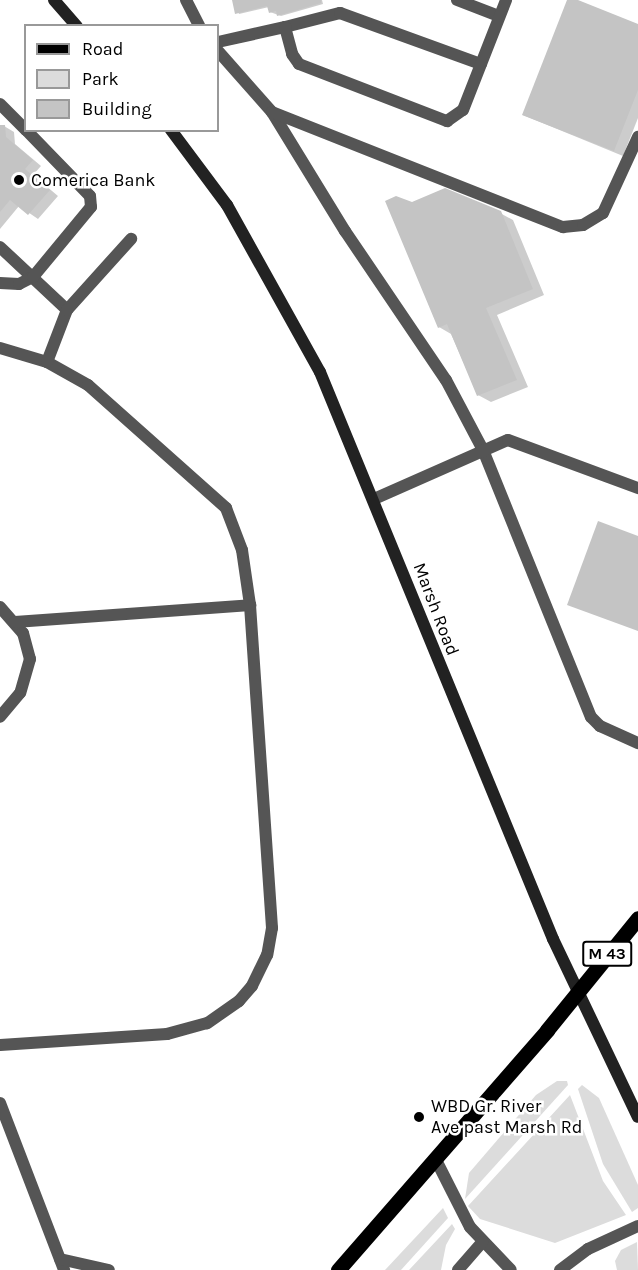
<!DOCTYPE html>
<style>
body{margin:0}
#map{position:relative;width:638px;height:1270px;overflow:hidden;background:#fff;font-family:Karla,sans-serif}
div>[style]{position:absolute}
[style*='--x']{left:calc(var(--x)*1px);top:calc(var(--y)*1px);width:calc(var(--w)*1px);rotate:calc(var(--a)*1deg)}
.green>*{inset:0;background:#dcdcdc}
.shadow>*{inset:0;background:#0003}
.building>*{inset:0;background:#c4c4c4}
.lane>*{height:12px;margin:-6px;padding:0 6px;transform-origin:6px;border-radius:6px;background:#555}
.secondary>*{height:12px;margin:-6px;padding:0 6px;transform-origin:6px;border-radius:6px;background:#222}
.primary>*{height:15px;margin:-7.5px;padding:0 7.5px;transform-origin:7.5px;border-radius:7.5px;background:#000}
.dots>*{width:16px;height:16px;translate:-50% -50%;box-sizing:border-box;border:3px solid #fff;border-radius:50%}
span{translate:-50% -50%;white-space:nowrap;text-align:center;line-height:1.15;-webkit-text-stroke:5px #fff;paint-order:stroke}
.shield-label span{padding:2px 4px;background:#fff;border:2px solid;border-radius:4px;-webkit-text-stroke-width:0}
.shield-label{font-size:16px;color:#000;font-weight:700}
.poi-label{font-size:18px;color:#000}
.left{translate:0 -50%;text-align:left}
.street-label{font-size:18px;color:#000}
.legend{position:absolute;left:24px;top:24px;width:195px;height:108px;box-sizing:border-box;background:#fff;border:2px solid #999;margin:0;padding:8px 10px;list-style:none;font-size:18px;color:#000}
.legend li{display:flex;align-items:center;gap:12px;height:30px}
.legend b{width:30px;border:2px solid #999}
</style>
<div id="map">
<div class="green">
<div style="clip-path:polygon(557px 1081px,567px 1081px,568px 1085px,465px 1199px,469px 1173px,536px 1095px)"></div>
<div style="clip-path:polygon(582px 1085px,599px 1098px,638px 1185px,638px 1208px,632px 1212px,603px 1164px,578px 1089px)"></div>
<div style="clip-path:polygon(570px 1095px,603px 1181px,626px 1215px,555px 1243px,480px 1219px,468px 1206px)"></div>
<div style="clip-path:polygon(443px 1208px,448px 1218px,401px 1270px,385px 1270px)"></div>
<div style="clip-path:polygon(452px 1224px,455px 1229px,446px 1245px,441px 1270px,409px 1270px)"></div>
<div style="clip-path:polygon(637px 1242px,638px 1270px,617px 1270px,615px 1261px,621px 1250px)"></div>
</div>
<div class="shadow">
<div style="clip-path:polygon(233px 0,322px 0,323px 4px,281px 16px,270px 12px,269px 7px,239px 14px)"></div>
<div style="clip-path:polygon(568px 0,638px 25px,638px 118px,623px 156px,523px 115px)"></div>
<div style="clip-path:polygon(4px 126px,14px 132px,15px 144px,41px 166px,33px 175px,58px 196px,38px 219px,19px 206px,0 229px,0 127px)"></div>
<div style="clip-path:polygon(412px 204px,500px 213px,513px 220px,544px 295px,497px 315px,528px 387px,491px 402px,478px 395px,451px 334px,439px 327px)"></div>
</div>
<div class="building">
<div style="clip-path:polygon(232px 0,321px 0,321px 3px,277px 16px,276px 11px,269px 13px,267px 6px,235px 14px)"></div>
<div style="clip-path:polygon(567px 0,578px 0,638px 24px,638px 90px,614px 151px,522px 115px)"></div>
<div style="clip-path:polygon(0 125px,5px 125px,6px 137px,33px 160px,25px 169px,50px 190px,28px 215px,10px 200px,0 212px)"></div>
<div style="clip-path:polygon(445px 188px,501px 211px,533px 289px,486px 308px,517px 380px,477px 396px,447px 324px,438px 328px,385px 201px,396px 196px,412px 202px)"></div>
<div style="clip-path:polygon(598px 521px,638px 536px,638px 631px,567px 605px)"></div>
</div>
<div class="lane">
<div style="--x:186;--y:0;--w:29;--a:63"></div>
<div style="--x:457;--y:0;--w:45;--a:20.9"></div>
<div style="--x:285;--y:27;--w:57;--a:-14.3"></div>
<div style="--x:340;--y:13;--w:150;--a:19.9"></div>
<div style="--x:218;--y:42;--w:69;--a:-12.6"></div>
<div style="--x:285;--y:27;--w:28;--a:75"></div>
<div style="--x:292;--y:54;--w:12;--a:55"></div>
<div style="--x:299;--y:64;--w:159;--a:21.1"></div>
<div style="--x:447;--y:121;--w:19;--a:-35"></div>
<div style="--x:463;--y:110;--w:118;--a:-68.6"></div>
<div style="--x:218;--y:51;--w:81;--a:48.5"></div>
<div style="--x:272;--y:112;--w:140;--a:58.5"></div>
<div style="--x:345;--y:231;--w:180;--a:55.9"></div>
<div style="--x:446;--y:380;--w:79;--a:62.1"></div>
<div style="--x:483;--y:450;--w:288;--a:68"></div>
<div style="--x:591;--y:717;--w:13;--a:45"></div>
<div style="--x:600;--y:726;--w:42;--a:24.1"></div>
<div style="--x:0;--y:104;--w:37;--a:45"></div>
<div style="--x:272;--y:112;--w:313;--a:21.6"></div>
<div style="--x:563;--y:227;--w:20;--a:-6"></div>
<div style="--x:583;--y:225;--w:23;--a:-31"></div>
<div style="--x:603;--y:213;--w:84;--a:-65.3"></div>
<div style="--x:0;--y:247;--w:92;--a:43.2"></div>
<div style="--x:0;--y:283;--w:19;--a:3"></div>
<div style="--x:19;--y:284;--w:16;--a:-27"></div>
<div style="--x:33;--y:277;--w:91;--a:-50.4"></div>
<div style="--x:91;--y:207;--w:11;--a:-95"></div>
<div style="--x:90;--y:196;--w:92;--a:-134.1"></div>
<div style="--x:0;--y:348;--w:49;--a:16.6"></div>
<div style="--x:47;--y:362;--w:47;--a:29.3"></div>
<div style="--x:88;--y:385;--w:185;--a:41.7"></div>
<div style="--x:226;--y:508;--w:45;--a:69.1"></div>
<div style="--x:242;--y:550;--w:56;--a:81.7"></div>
<div style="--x:250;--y:605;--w:324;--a:86.1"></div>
<div style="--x:272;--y:928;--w:27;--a:100"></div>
<div style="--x:267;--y:955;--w:34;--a:116"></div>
<div style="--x:252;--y:986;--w:20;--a:131"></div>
<div style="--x:239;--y:1001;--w:39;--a:145"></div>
<div style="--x:207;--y:1023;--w:41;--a:164.6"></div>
<div style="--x:167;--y:1034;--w:167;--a:176.2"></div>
<div style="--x:47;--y:362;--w:56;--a:-69"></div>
<div style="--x:67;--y:310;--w:96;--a:-48"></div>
<div style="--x:374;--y:499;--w:146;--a:-23.8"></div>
<div style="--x:508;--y:440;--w:139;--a:20.3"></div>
<div style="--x:0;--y:607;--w:35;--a:49"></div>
<div style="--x:23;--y:633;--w:27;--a:75"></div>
<div style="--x:30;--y:659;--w:35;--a:106"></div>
<div style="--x:20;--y:693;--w:31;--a:130"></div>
<div style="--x:15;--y:622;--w:236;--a:-4.1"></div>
<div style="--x:0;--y:1103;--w:179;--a:69"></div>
<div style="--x:435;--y:1158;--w:77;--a:63.1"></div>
<div style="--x:470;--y:1227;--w:59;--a:46.4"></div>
<div style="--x:60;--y:1259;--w:50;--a:12.7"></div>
<div style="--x:458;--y:1270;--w:37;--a:-49"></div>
<div style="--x:560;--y:1270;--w:35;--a:-37"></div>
<div style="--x:588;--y:1249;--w:55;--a:-24.7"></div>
</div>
<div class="secondary">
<div style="--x:54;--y:0;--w:35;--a:49"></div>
<div style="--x:171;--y:130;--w:94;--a:53.3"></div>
<div style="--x:227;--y:205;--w:191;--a:60.9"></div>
<div style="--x:320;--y:372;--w:613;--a:67.66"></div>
<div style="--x:553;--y:939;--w:197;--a:64.5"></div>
</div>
<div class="primary">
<div style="--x:338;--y:1270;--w:318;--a:-48.9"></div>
<div style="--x:547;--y:1030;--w:144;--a:-50.9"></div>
</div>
<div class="dots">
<div style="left:19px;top:180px;background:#000"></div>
<div style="left:419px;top:1117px;background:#000"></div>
</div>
<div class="shield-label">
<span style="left:607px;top:954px">M 43</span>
</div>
<div class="poi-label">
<span class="left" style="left:31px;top:180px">Comerica Bank</span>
<span class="left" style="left:431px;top:1117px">WBD Gr. River<br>Ave past Marsh Rd</span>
</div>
<div class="street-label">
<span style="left:436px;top:609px;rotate:69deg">Marsh Road</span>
</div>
<ul class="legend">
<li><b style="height:8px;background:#000"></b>Road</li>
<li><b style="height:16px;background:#dcdcdc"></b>Park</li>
<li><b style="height:16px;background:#c4c4c4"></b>Building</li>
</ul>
</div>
